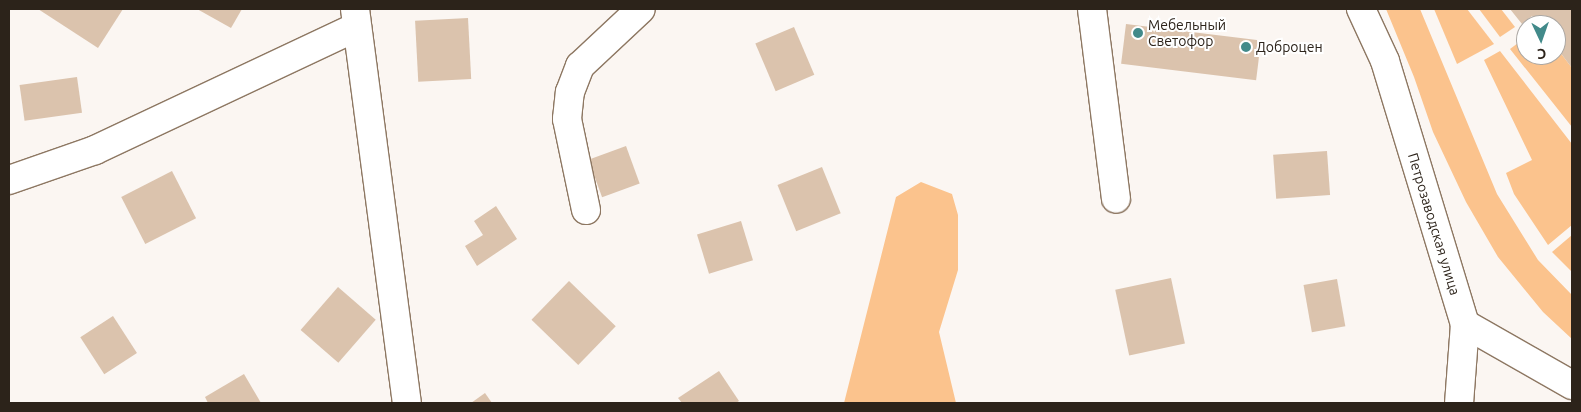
<!DOCTYPE html>
<meta charset="utf-8">
<style>
body{margin:0}
#map{position:relative;width:1581px;height:412px;overflow:hidden;background:#fbf6f2;font-family:Ubuntu,sans-serif}
div>[style]{position:absolute}
[style*='--x']{left:calc(var(--x)*1px);top:calc(var(--y)*1px);width:calc(var(--w)*1px);rotate:calc(var(--a)*1deg)}
.green>*{inset:0;background:#fbc38d}
.building>*{inset:0;background:#dbc3ad;transform-origin:0 0}
.roads{filter:drop-shadow(1px 0 #8d7762) drop-shadow(-1px 0 #8d7762) drop-shadow(0 1px #8d7762) drop-shadow(0 -1px #8d7762)}
.minor>*{height:28px;margin:-14px;padding:0 14px;transform-origin:14px;border-radius:14px;background:#fff}
.dots>*{width:14px;height:14px;translate:-50% -50%;box-sizing:border-box;border:2px solid #fff;border-radius:50%}
span{translate:-50% -50%;white-space:nowrap;text-align:center;line-height:1.15;-webkit-text-stroke:4px #fff;paint-order:stroke}
.poi-label{font-size:14px;color:#2c231a}
.left{translate:0 -50%;text-align:left}
.street-label{font-size:14px;color:#2c231a}
.frame{position:absolute;inset:0;border:10px solid #2c231a;pointer-events:none}
.north{position:absolute;left:1516px;top:15px;width:50px;height:50px;box-sizing:border-box;background:#fff;border:1px solid #aba7a3;border-radius:50%;rotate:177deg;font-size:14px;font-weight:700;line-height:20px;text-align:center;color:#2c231a}
.north::after{content:'';display:block;margin:auto;width:18px;height:22px;background:#428a8a;clip-path:polygon(50% 0,100% 100%,50% 72%,0 100%)}
</style>
<div id="map">
<div class="green">
<div style="clip-path:polygon(1386px 9px,1420px 9px,1497px 194px,1538px 260px,1572px 295px,1572px 339px,1543px 312px,1498px 257px,1466px 202px,1433px 132px,1414px 77px)"></div>
<div style="clip-path:polygon(1434px 9px,1467px 9px,1494px 44px,1457px 64px)"></div>
<div style="clip-path:polygon(1479px 9px,1501px 9px,1515px 27px,1500px 37px)"></div>
<div style="clip-path:polygon(1526px 37px,1526px 55px,1556px 55px,1556px 47px,1572px 68px,1572px 127px,1510px 49px)"></div>
<div style="clip-path:polygon(1500px 51px,1572px 144px,1572px 225px,1548px 245px,1514px 194px,1506px 173px,1532px 160px,1484px 60px)"></div>
<div style="clip-path:polygon(921px 182px,952px 194px,958px 215px,958px 270px,939px 332px,956px 403px,844px 403px,896px 197px)"></div>
<div style="clip-path:polygon(1572px 235px,1572px 272px,1552px 252px)"></div>
</div>
<div class="building">
<div style="clip-path:polygon(38px 9px,123px 9px,98px 48px)"></div>
<div style="clip-path:polygon(197px 9px,242px 9px,231px 28px)"></div>
<div style="clip-path:polygon(1510px 9px,1572px 9px,1572px 68px,1556px 47px,1556px 25px,1539px 25px,1532px 16px,1522px 24px)"></div>
<div style="left:468px;top:18px;width:61px;height:53px;rotate:87deg"></div>
<div style="left:1126px;top:24px;width:136px;height:40px;rotate:7deg"></div>
<div style="left:794px;top:27px;width:52px;height:42px;rotate:67deg"></div>
<div style="left:77px;top:77px;width:36px;height:58px;rotate:82deg"></div>
<div style="left:626px;top:146px;width:40px;height:40px;rotate:70deg"></div>
<div style="left:1327px;top:151px;width:44px;height:54px;rotate:86deg"></div>
<div style="left:822px;top:167px;width:50px;height:48px;rotate:68deg"></div>
<div style="left:172px;top:171px;width:53px;height:57px;rotate:63deg"></div>
<div style="clip-path:polygon(496px 206px,517px 239px,477px 266px,465px 246px,483px 235px,474px 221px)"></div>
<div style="left:741px;top:221px;width:41px;height:46px;rotate:73deg"></div>
<div style="left:1171px;top:278px;width:67px;height:57px;rotate:78deg"></div>
<div style="left:1337px;top:279px;width:48px;height:34px;rotate:80deg"></div>
<div style="left:569px;top:281px;width:65px;height:54px;rotate:44deg"></div>
<div style="left:338px;top:287px;width:50px;height:57px;rotate:41deg"></div>
<div style="left:113px;top:316px;width:44px;height:39px;rotate:57deg"></div>
<div style="clip-path:polygon(719px 371px,739px 401px,736px 403px,682px 403px,678px 398px)"></div>
<div style="clip-path:polygon(244px 374px,261px 403px,208px 403px,205px 397px)"></div>
<div style="clip-path:polygon(485px 393px,492px 403px,471px 403px)"></div>
</div>
<div class="roads">
<div class="minor">
<div style="--x:355;--y:9;--w:397;--a:82.5"></div>
<div style="--x:1092;--y:9;--w:191;--a:82.8"></div>
<div style="--x:1361;--y:9;--w:57;--a:65.2"></div>
<div style="--x:1385;--y:61;--w:275;--a:73.1"></div>
<div style="--x:1465;--y:324;--w:79;--a:94.3"></div>
<div style="--x:9;--y:180;--w:91;--a:-19.2"></div>
<div style="--x:95;--y:150;--w:289;--a:-25.2"></div>
<div style="--x:586;--y:210;--w:93;--a:-101.8"></div>
<div style="--x:567;--y:119;--w:27;--a:-84"></div>
<div style="--x:570;--y:92;--w:28;--a:-69"></div>
<div style="--x:580;--y:66;--w:83;--a:-43.1"></div>
<div style="--x:1465;--y:324;--w:123;--a:29.7"></div>
</div>
</div>
<div class="dots">
<div style="left:1138px;top:33px;background:#428a8a"></div>
<div style="left:1246px;top:47px;background:#428a8a"></div>
</div>
<div class="poi-label">
<span class="left" style="left:1148px;top:33px">Мебельный<br>Светофор</span>
<span class="left" style="left:1256px;top:47px">Доброцен</span>
</div>
<div class="street-label">
<span style="left:1434px;top:224px;rotate:73deg">Петрозаводская улица</span>
</div>
<div class="frame"></div>
<div class="north">С</div>
</div>
